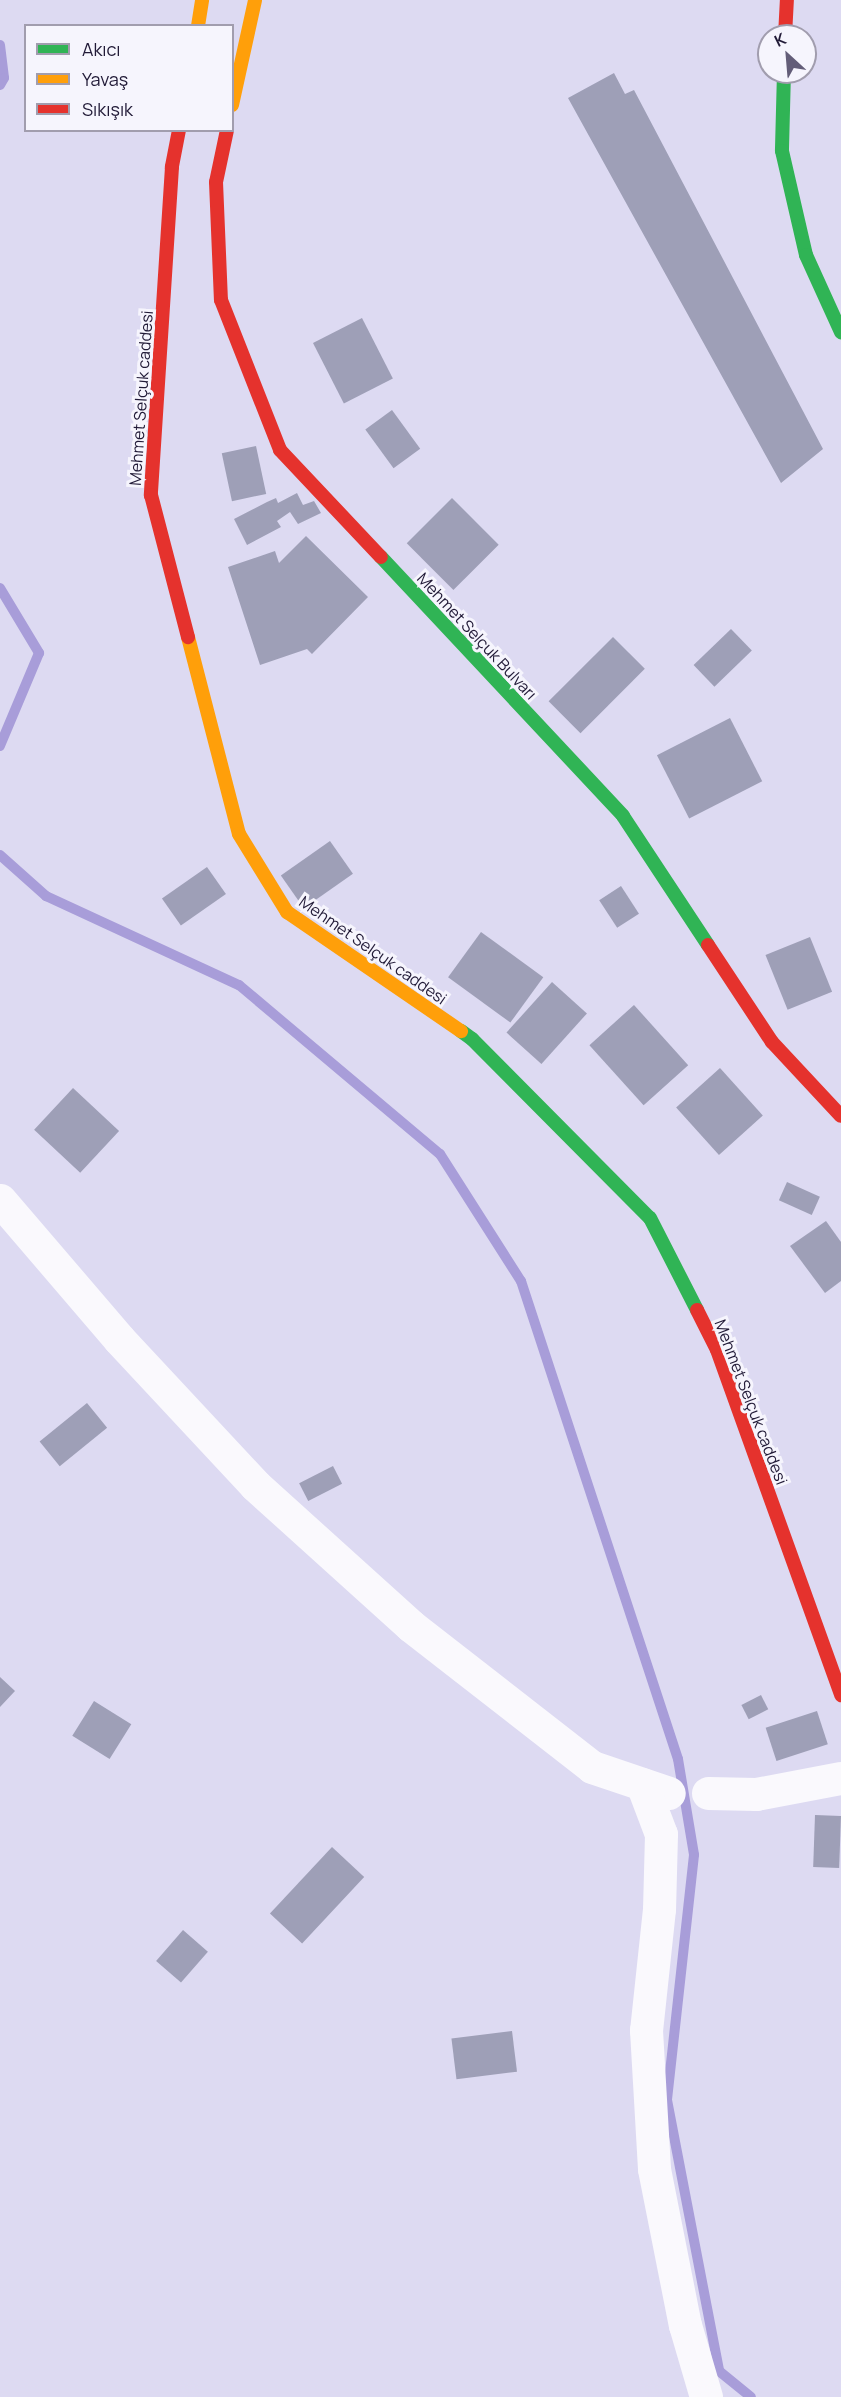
<!DOCTYPE html>
<meta charset="utf-8">
<style>
body{margin:0}
#map{position:relative;width:841px;height:2397px;overflow:hidden;background:#dddaf2;font-family:Manrope,sans-serif}
div>[style]{position:absolute}
[style*='--x']{left:calc(var(--x)*1px);top:calc(var(--y)*1px);width:calc(var(--w)*1px);rotate:calc(var(--a)*1deg)}
.stream>*{height:10px;margin:-5px;padding:0 5px;transform-origin:5px;border-radius:5px;background:#a89dd9}
.building>*{inset:0;background:#9e9fb7;transform-origin:0 0}
.street>*{height:33px;margin:-16.5px;padding:0 16.5px;transform-origin:16.5px;border-radius:16.5px;background:#faf9fd}
.fast>*{height:14px;margin:-7px;padding:0 7px;transform-origin:7px;border-radius:7px;background:#30b455}
.slow>*{height:14px;margin:-7px;padding:0 7px;transform-origin:7px;border-radius:7px;background:#ff9f0a}
.jam>*{height:14px;margin:-7px;padding:0 7px;transform-origin:7px;border-radius:7px;background:#e5322d}
span{translate:-50% -50%;white-space:nowrap;text-align:center;line-height:1.15;-webkit-text-stroke:6px #f6f5fd;paint-order:stroke}
.street-label{font-size:16px;color:#211a37}
.legend{position:absolute;left:24px;top:24px;width:210px;height:108px;box-sizing:border-box;background:#f6f5fd;border:2px solid #a19dae;margin:0;padding:8px 10px;list-style:none;font-size:18px;color:#211a37}
.legend li{display:flex;align-items:center;gap:12px;height:30px}
.legend b{width:30px;border:2px solid #a19dae}
.north{position:absolute;left:757px;top:24px;width:60px;height:60px;box-sizing:border-box;background:#f6f5fd;border:2px solid #a19dae;border-radius:50%;rotate:334deg;font-size:16px;font-weight:700;line-height:24px;text-align:center;color:#211a37}
.north::after{content:'';display:block;margin:auto;width:21px;height:27px;background:#635d78;clip-path:polygon(50% 0,100% 100%,50% 72%,0 100%)}
</style>
<div id="map">
<div class="stream">
<div style="--x:0;--y:45;--w:33;--a:83"></div>
<div style="--x:4;--y:78;--w:8;--a:120"></div>
<div style="--x:0;--y:588;--w:76;--a:59"></div>
<div style="--x:39;--y:653;--w:101;--a:112.8"></div>
<div style="--x:0;--y:855;--w:62;--a:41.7"></div>
<div style="--x:46;--y:896;--w:213;--a:24.8"></div>
<div style="--x:239;--y:985;--w:263;--a:40.1"></div>
<div style="--x:440;--y:1154;--w:151;--a:57.5"></div>
<div style="--x:521;--y:1281;--w:503;--a:71.82"></div>
<div style="--x:678;--y:1759;--w:97;--a:80.5"></div>
<div style="--x:694;--y:1855;--w:246;--a:96.3"></div>
<div style="--x:667;--y:2100;--w:276;--a:79.1"></div>
<div style="--x:719;--y:2371;--w:41;--a:39.1"></div>
</div>
<div class="building">
<div style="clip-path:polygon(614px 73px,625px 94px,634px 90px,823px 449px,781px 483px,568px 98px)"></div>
<div style="left:362px;top:318px;width:68px;height:55px;rotate:63deg"></div>
<div style="left:392px;top:410px;width:48px;height:33px;rotate:54deg"></div>
<div style="left:256px;top:446px;width:49px;height:35px;rotate:78deg"></div>
<div style="clip-path:polygon(297px 493px,303px 505px,314px 501px,321px 513px,298px 524px,290px 512px,277px 521px,281px 527px,247px 545px,234px 519px,267px 502px,276px 498px,278px 503px)"></div>
<div style="left:452px;top:498px;width:66px;height:64px;rotate:45deg"></div>
<div style="clip-path:polygon(306px 536px,368px 597px,312px 654px,307px 649px,260px 665px,228px 567px,275px 551px,279px 563px)"></div>
<div style="left:731px;top:629px;width:30px;height:52px;rotate:46deg"></div>
<div style="left:613px;top:637px;width:45px;height:91px;rotate:45deg"></div>
<div style="left:730px;top:718px;width:71px;height:82px;rotate:63deg"></div>
<div style="left:330px;top:841px;width:40px;height:60px;rotate:55deg"></div>
<div style="left:207px;top:867px;width:33px;height:55px;rotate:55deg"></div>
<div style="left:621px;top:886px;width:33px;height:26px;rotate:57deg"></div>
<div style="left:481px;top:932px;width:77px;height:56px;rotate:36deg"></div>
<div style="left:810px;top:937px;width:59px;height:48px;rotate:68deg"></div>
<div style="left:552px;top:982px;width:47px;height:68px;rotate:42deg"></div>
<div style="left:634px;top:1005px;width:81px;height:60px;rotate:48deg"></div>
<div style="left:720px;top:1068px;width:64px;height:59px;rotate:48deg"></div>
<div style="left:73px;top:1088px;width:63px;height:57px;rotate:43deg"></div>
<div style="left:787px;top:1182px;width:36px;height:20px;rotate:24deg"></div>
<div style="clip-path:polygon(826px 1221px,841px 1242px,841px 1281px,825px 1293px,790px 1246px)"></div>
<div style="left:87px;top:1403px;width:32px;height:61px;rotate:51deg"></div>
<div style="left:333px;top:1466px;width:20px;height:38px;rotate:63deg"></div>
<div style="clip-path:polygon(0 1677px,15px 1691px,0 1707px)"></div>
<div style="left:761px;top:1695px;width:16px;height:22px;rotate:63deg"></div>
<div style="left:94px;top:1701px;width:44px;height:41px;rotate:32deg"></div>
<div style="left:817px;top:1711px;width:35px;height:54px;rotate:72deg"></div>
<div style="left:815px;top:1815px;width:26px;height:52px;rotate:2deg"></div>
<div style="left:332px;top:1847px;width:44px;height:91px;rotate:43deg"></div>
<div style="left:183px;top:1930px;width:33px;height:41px;rotate:41deg"></div>
<div style="left:512px;top:2031px;width:41px;height:61px;rotate:83deg"></div>
</div>
<div class="street">
<div style="--x:0;--y:1200;--w:183;--a:49.4"></div>
<div style="--x:119;--y:1339;--w:200;--a:47"></div>
<div style="--x:255;--y:1485;--w:210;--a:42.1"></div>
<div style="--x:411;--y:1626;--w:229;--a:37.9"></div>
<div style="--x:592;--y:1767;--w:81;--a:18.7"></div>
<div style="--x:642;--y:1784;--w:53;--a:69.2"></div>
<div style="--x:661;--y:1834;--w:75;--a:91.5"></div>
<div style="--x:659;--y:1909;--w:122;--a:96.1"></div>
<div style="--x:646;--y:2030;--w:139;--a:86.7"></div>
<div style="--x:654;--y:2169;--w:159;--a:78.8"></div>
<div style="--x:685;--y:2325;--w:75;--a:73.7"></div>
<div style="--x:708;--y:1793;--w:48;--a:1.2"></div>
<div style="--x:756;--y:1794;--w:86;--a:-10.7"></div>
</div>
<div class="fast">
<div style="--x:784;--y:72;--w:79;--a:91.5"></div>
<div style="--x:782;--y:151;--w:107;--a:77"></div>
<div style="--x:806;--y:255;--w:85;--a:65.6"></div>
<div style="--x:381;--y:557;--w:354;--a:46.9"></div>
<div style="--x:623;--y:816;--w:154;--a:56.6"></div>
<div style="--x:461;--y:1031;--w:14;--a:36"></div>
<div style="--x:472;--y:1039;--w:252;--a:45.2"></div>
<div style="--x:650;--y:1218;--w:103;--a:62.9"></div>
</div>
<div class="slow">
<div style="--x:198;--y:26;--w:26;--a:-81"></div>
<div style="--x:232;--y:105;--w:107;--a:-77.6"></div>
<div style="--x:188;--y:637;--w:203;--a:75.5"></div>
<div style="--x:239;--y:834;--w:92;--a:58.4"></div>
<div style="--x:287;--y:912;--w:211;--a:34.4"></div>
</div>
<div class="jam">
<div style="--x:785;--y:36;--w:36;--a:-87"></div>
<div style="--x:179;--y:130;--w:38;--a:101"></div>
<div style="--x:172;--y:167;--w:329;--a:93.7"></div>
<div style="--x:151;--y:495;--w:147;--a:75.4"></div>
<div style="--x:227;--y:130;--w:53;--a:101.9"></div>
<div style="--x:216;--y:182;--w:118;--a:87.6"></div>
<div style="--x:221;--y:300;--w:161;--a:68.5"></div>
<div style="--x:280;--y:450;--w:147;--a:46.7"></div>
<div style="--x:708;--y:945;--w:116;--a:56.6"></div>
<div style="--x:772;--y:1042;--w:101;--a:47"></div>
<div style="--x:697;--y:1310;--w:45;--a:63.4"></div>
<div style="--x:717;--y:1350;--w:367;--a:70.2"></div>
</div>
<div class="street-label">
<span style="left:141px;top:398px;rotate:-86deg">Mehmet Selçuk caddesi</span>
<span style="left:477px;top:636px;rotate:47deg">Mehmet Selçuk Bulvarı</span>
<span style="left:373px;top:950px;rotate:35deg">Mehmet Selçuk caddesi</span>
<span style="left:751px;top:1402px;rotate:69deg">Mehmet Selçuk caddesi</span>
</div>
<ul class="legend">
<li><b style="height:8px;background:#30b455"></b>Akıcı</li>
<li><b style="height:8px;background:#ff9f0a"></b>Yavaş</li>
<li><b style="height:8px;background:#e5322d"></b>Sıkışık</li>
</ul>
<div class="north">K</div>
</div>
